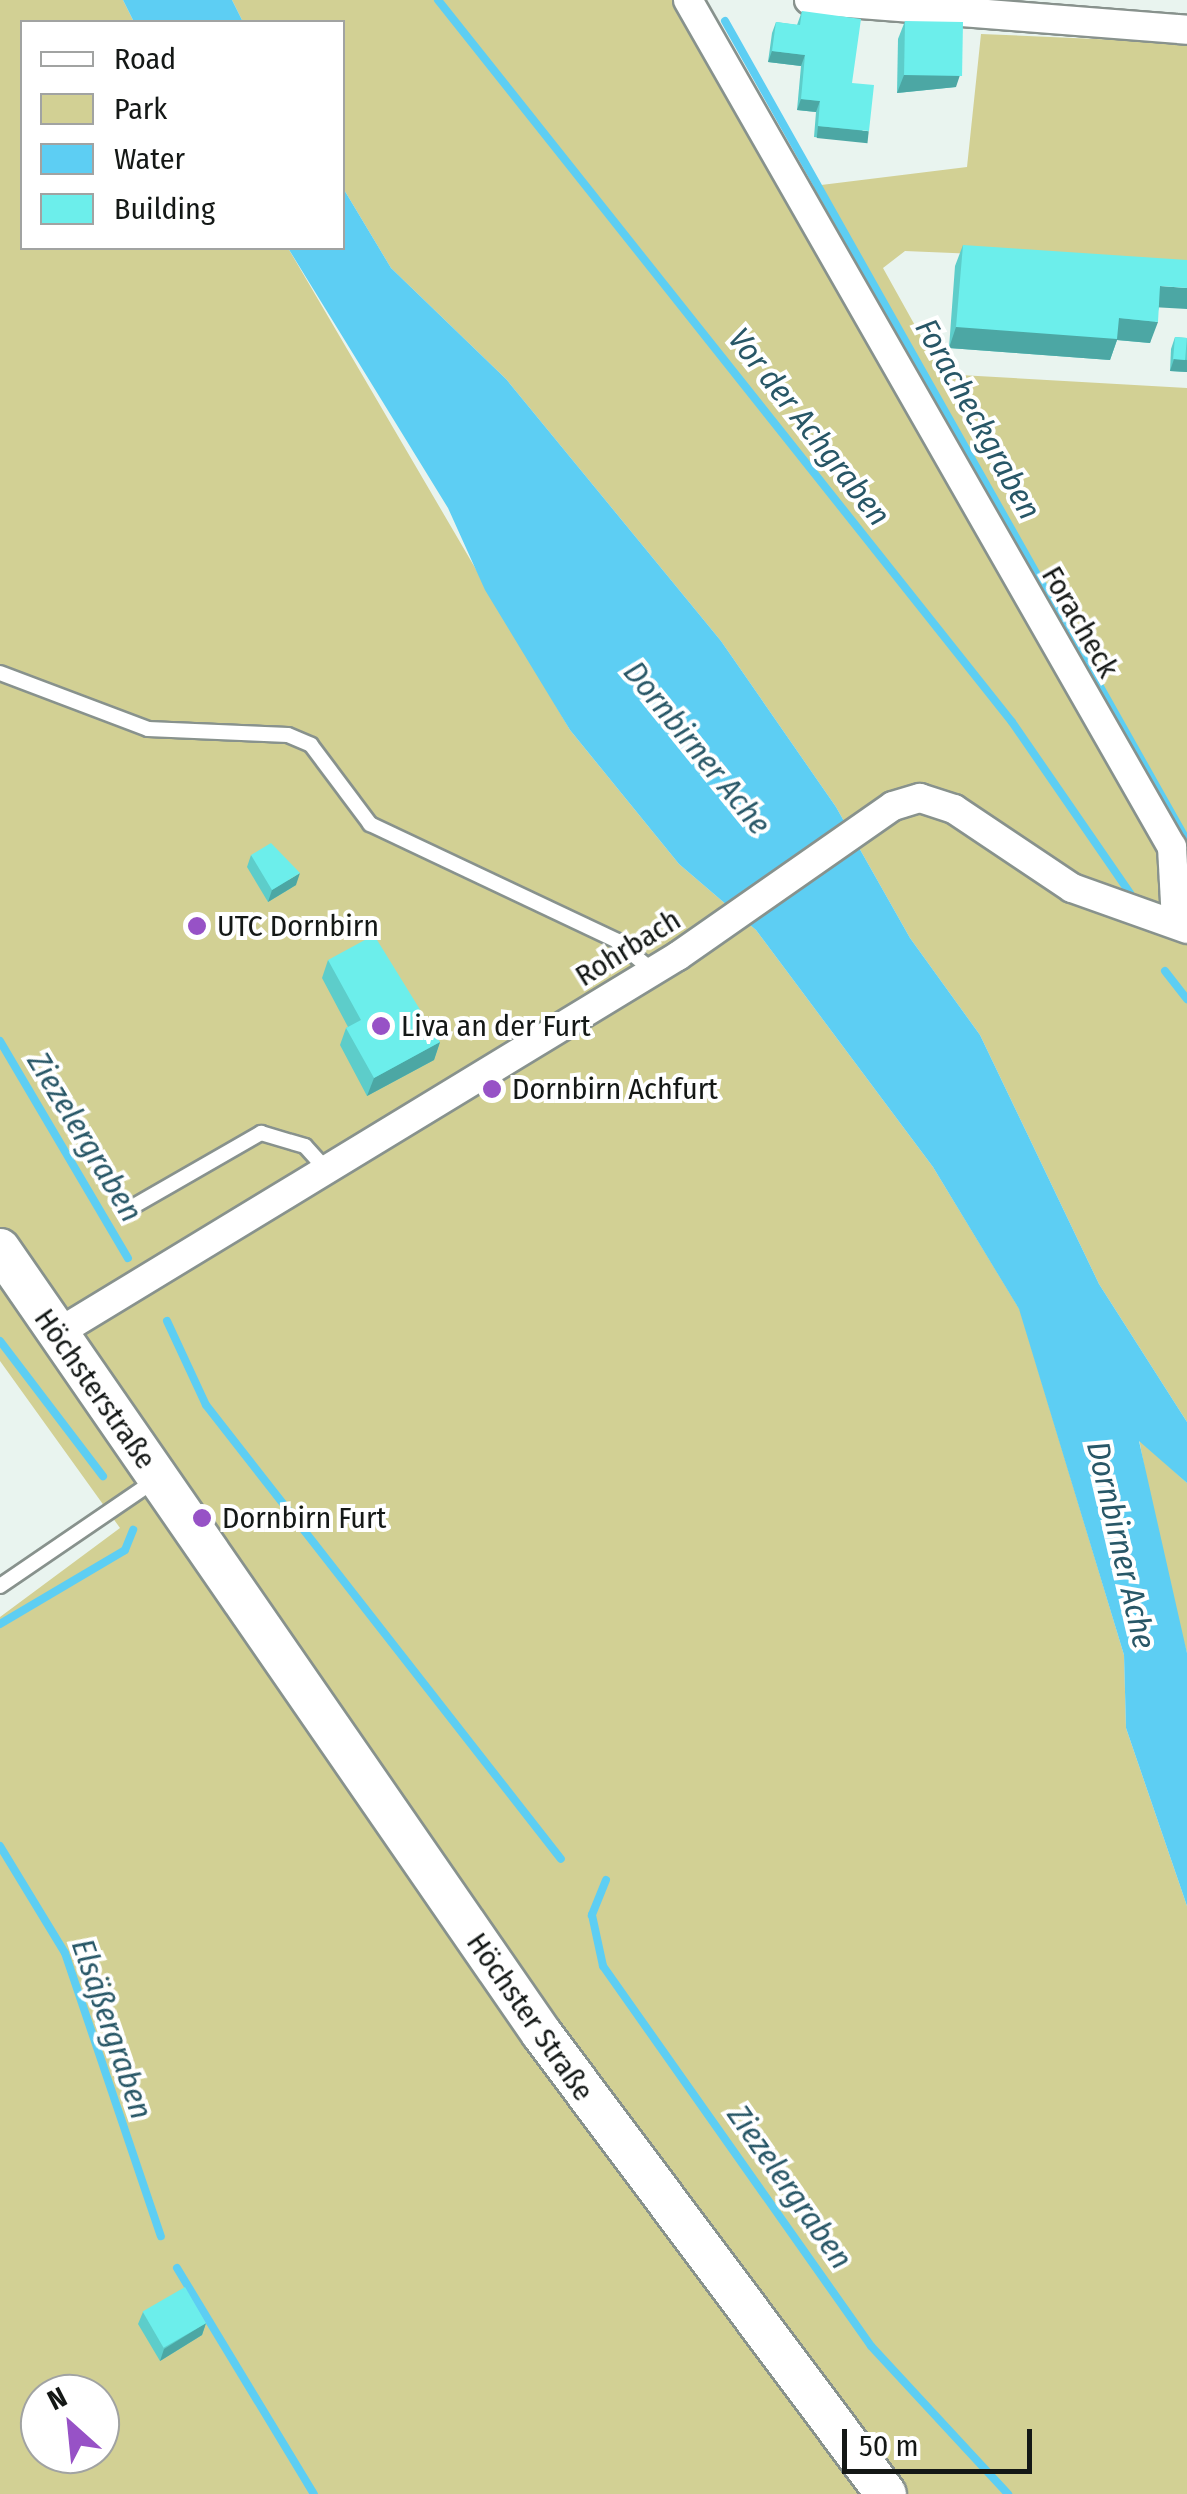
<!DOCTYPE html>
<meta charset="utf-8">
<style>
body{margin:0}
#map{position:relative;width:1187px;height:2494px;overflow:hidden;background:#e9f4ef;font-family:"Fira Sans Condensed",sans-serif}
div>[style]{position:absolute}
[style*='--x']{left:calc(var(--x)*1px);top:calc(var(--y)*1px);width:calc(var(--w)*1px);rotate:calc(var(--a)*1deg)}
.green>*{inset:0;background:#d2d094}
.water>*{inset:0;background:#5dcef3}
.stream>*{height:8px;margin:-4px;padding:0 4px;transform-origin:4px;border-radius:4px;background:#5dcef3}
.roads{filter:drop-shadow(2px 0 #88928d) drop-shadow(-2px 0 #88928d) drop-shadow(0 2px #88928d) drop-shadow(0 -2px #88928d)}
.lane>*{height:14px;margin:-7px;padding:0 7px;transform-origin:7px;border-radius:7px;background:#fff}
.street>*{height:28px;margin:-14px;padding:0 14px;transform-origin:14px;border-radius:14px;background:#fff}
.secondary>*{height:40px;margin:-20px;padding:0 20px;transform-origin:20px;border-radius:20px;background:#fff}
.wall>*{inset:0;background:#5dcdca}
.shaded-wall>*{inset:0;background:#4ca7a4;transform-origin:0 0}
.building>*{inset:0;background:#6ceeeb;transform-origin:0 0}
.dots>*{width:28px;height:28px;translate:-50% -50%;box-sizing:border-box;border:5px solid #fff;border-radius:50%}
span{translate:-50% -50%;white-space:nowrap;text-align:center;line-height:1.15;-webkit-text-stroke:8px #fff;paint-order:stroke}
.street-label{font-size:30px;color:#141816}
.poi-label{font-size:30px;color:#141816}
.left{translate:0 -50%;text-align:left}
.water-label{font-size:32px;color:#285767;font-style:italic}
.legend{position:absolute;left:20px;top:20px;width:325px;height:230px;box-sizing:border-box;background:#fff;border:2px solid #a1a3a2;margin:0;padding:12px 18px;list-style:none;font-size:30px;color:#141816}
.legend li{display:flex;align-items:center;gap:20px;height:50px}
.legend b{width:50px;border:2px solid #a1a3a2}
.north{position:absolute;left:20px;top:2374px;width:100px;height:100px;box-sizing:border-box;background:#fff;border:2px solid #a1a3a2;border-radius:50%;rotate:333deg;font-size:28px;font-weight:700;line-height:40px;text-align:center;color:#141816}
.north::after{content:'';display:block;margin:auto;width:35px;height:45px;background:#9752c6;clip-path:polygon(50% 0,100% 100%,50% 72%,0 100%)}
.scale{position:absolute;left:842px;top:2429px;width:190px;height:45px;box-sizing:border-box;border:5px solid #141816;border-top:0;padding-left:12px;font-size:30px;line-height:35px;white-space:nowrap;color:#141816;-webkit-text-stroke:8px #fff;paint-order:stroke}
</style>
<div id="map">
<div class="green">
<div style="clip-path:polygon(evenodd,0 0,123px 0,134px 22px,22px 22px,22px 248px,288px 248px,570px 730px,679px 864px,756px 930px,933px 1167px,1020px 1310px,1124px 1655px,1126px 1728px,1187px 1906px,1187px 2494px,0 2494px,0 1617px,120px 1528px,0 1361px,0 0,40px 2394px,100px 2394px,100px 2454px,40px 2454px,40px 2394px)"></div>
<div style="clip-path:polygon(232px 0,705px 0,813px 186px,967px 167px,981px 34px,1187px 43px,1187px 263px,905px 251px,883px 268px,942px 374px,1187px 388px,1187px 1422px,1099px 1284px,980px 1035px,910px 938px,836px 807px,721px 641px,506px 379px,391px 268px,343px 188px,342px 22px,243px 22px)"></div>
<div style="clip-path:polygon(1139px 1439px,1187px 1483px,1187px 1653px,1165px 1578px)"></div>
</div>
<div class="water">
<div style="clip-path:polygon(123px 0,232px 0,243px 22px,134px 22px)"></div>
<div style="clip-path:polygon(343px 188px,391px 268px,506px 379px,721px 641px,836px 807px,910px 938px,980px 1035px,1099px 1284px,1187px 1422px,1187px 1483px,1139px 1441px,1187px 1653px,1187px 1906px,1126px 1728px,1124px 1655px,1019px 1309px,933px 1167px,756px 930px,679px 864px,570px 730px,485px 590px,448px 508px,288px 248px,342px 248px)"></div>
</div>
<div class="stream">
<div style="--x:438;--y:0;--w:922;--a:51.51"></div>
<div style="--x:1012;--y:722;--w:208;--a:55.4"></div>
<div style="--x:725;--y:21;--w:941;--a:60.6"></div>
<div style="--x:1165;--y:971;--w:36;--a:52"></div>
<div style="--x:0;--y:1041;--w:252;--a:59.5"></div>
<div style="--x:167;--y:1321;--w:93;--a:65.1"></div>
<div style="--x:206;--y:1405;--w:576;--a:51.98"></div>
<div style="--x:0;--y:1341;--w:170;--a:52.7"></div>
<div style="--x:0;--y:1624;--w:145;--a:-30.6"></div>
<div style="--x:125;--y:1550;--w:22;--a:-68"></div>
<div style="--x:0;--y:1846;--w:125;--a:58.7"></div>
<div style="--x:65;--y:1953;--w:299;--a:71.3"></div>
<div style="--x:606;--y:1880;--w:38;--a:112"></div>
<div style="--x:592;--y:1915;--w:52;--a:77.8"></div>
<div style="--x:603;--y:1966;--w:465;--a:54.8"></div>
<div style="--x:871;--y:2346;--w:202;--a:47.2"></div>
<div style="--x:177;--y:2268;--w:264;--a:58.8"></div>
</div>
<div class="roads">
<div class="lane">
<div style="--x:0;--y:673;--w:158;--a:20.7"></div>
<div style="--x:148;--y:729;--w:140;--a:2.5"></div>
<div style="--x:288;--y:735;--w:25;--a:23"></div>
<div style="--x:311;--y:745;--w:99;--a:53.2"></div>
<div style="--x:370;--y:824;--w:273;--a:25.3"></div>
<div style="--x:617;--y:941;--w:47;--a:39.8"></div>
<div style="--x:127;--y:1210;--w:155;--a:-29.9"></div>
<div style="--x:261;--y:1133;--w:46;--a:16.5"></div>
<div style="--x:305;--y:1146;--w:31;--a:48"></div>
<div style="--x:0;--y:1586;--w:190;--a:-34.3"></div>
</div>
<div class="street">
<div style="--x:688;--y:0;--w:976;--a:60.26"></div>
<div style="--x:1172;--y:847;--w:74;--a:86.9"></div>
<div style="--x:809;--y:0;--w:379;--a:4.5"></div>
<div style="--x:56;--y:1334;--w:728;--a:-31.29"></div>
<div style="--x:678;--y:956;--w:262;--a:-34.9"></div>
<div style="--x:893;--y:806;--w:28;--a:-17"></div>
<div style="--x:920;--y:798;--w:36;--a:18"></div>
<div style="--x:954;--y:809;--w:142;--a:33.8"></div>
<div style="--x:1072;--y:888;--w:122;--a:19.6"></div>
</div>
<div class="secondary">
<div style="--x:0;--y:1249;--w:954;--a:55.38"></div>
<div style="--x:542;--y:2034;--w:574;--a:53.21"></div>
</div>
</div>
<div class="wall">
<div style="clip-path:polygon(802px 11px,852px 83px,865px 142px,814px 137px,816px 112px,797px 110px,801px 66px,768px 62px,772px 33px,776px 22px,797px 25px)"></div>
<div style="clip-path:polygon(905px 21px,956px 87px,897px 93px,898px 39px)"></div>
<div style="clip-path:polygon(963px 245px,1159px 307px,1150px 343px,1117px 340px,1110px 360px,949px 348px,955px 266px)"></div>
<div style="clip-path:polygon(1175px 337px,1187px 338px,1187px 372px,1170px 371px,1171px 349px)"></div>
<div style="clip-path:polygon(251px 855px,296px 885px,268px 902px,247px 867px)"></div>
<div style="clip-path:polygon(328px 960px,440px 1042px,434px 1060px,367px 1096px,340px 1045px,346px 1028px,348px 1027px,322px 978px)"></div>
<div style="clip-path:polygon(143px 2312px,206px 2323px,202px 2335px,160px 2361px,138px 2324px)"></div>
</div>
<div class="shaded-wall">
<div style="clip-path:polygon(772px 51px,805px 55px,801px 66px,768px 62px)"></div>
<div style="clip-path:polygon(962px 69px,956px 87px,897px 93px,904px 75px)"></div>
<div style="clip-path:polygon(801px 99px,820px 101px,816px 112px,797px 110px)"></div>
<div style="left:818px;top:126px;width:51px;height:12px;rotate:6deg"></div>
<div style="clip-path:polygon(1160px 286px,1187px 288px,1187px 309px,1152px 307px)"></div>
<div style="clip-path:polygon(1119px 318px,1158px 322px,1150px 343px,1117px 340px,1110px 360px,949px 348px,956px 327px)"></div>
<div style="clip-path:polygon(1174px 359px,1187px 360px,1187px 372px,1170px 371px)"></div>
<div style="clip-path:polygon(300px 873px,296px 885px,268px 902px,272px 890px)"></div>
<div style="clip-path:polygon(440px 1042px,434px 1060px,367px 1096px,374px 1078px)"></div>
<div style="clip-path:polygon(206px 2323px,202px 2335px,160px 2361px,164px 2349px)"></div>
</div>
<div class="building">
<div style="clip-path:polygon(802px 11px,861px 19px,852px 83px,874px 85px,869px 131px,818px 126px,820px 101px,801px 99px,805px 55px,772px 51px,776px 22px,800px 25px)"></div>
<div style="left:905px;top:21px;width:58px;height:54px;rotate:1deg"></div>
<div style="clip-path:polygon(963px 245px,1187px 260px,1187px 288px,1160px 286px,1158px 322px,1119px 318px,1117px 339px,956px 327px)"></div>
<div style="left:1175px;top:337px;width:12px;height:22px;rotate:5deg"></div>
<div style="clip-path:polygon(271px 843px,300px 873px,272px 890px,251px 855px)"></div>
<div style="clip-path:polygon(374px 935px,440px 1042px,374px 1078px,346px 1028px,361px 1020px,328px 960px)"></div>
<div style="left:185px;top:2287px;width:42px;height:49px;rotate:60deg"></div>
</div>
<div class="dots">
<div style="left:197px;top:926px;background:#9752c6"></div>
<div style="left:381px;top:1026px;background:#9752c6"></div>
<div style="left:492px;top:1089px;background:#9752c6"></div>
<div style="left:202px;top:1518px;background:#9752c6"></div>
</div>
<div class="street-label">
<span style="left:1080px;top:622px;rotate:60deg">Foracheck</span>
<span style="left:628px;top:948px;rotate:-32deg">Rohrbach</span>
<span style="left:95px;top:1389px;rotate:55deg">Höchsterstraße</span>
<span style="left:530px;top:2017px;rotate:55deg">Höchster Straße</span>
</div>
<div class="poi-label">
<span class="left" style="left:217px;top:926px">UTC Dornbirn</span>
<span class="left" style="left:401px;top:1026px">Liva an der Furt</span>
<span class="left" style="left:512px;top:1089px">Dornbirn Achfurt</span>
<span class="left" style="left:222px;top:1518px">Dornbirn Furt</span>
</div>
<div class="water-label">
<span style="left:978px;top:419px;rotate:61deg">Foracheckgraben</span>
<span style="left:809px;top:427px;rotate:52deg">Vor der Achgraben</span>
<span style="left:697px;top:748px;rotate:51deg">Dornbirner Ache</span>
<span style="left:85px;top:1137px;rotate:59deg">Ziezelergraben</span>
<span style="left:1121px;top:1545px;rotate:77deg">Dornbirner Ache</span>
<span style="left:112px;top:2029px;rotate:71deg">Elsäßergraben</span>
<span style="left:790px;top:2187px;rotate:55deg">Ziezelergraben</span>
</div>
<ul class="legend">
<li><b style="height:12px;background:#fff"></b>Road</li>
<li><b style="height:28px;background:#d2d094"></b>Park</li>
<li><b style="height:28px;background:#5dcef3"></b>Water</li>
<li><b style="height:28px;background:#6ceeeb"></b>Building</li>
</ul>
<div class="north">N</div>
<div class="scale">50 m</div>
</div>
